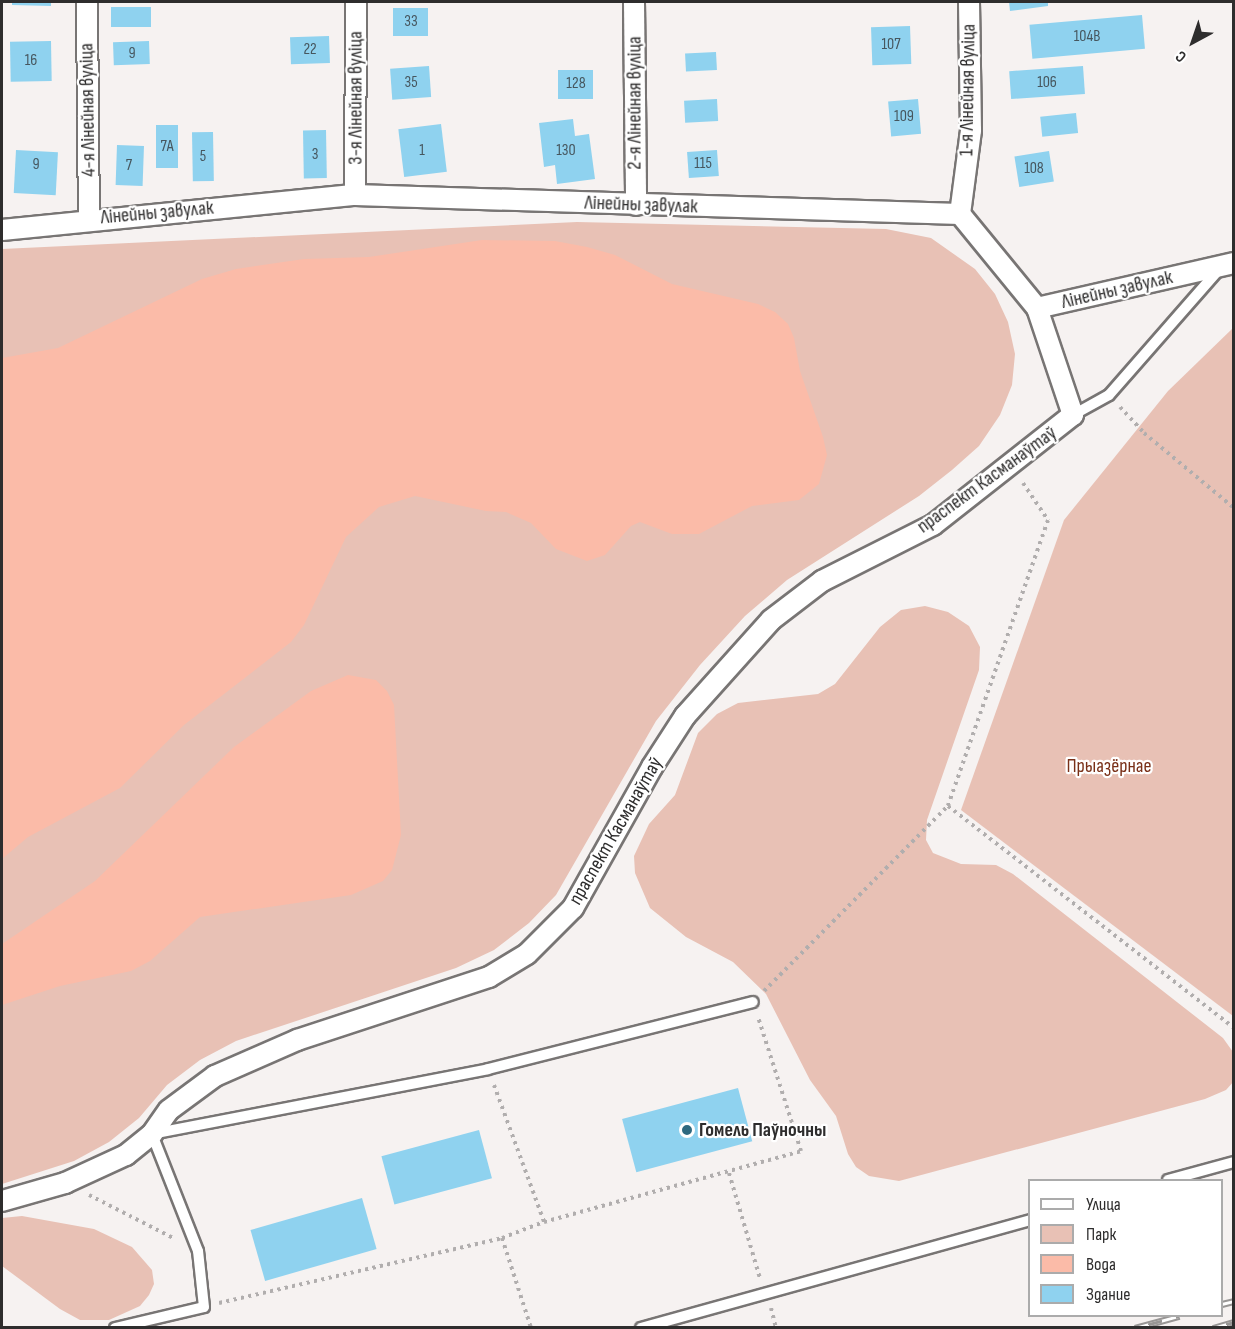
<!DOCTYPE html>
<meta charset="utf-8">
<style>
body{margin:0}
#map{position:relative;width:1235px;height:1329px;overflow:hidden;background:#f6f2f1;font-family:"Sofia Sans Condensed",sans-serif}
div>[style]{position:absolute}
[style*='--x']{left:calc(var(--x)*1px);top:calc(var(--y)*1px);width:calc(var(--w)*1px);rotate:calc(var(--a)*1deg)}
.green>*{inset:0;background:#e8c1b5}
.water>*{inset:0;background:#fbbba8}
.building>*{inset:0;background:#8fd2ef;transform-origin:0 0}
.path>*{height:4px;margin-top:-2px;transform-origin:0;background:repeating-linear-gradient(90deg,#b1aeae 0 3px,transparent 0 7.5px)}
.roads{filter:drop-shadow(2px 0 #787574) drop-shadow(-2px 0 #787574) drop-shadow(0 2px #787574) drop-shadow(0 -2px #787574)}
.service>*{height:10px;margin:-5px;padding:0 5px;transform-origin:5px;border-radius:5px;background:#fff}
.minor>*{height:20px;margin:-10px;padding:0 10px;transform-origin:10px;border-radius:10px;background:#fff}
.rail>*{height:7px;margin-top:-3.5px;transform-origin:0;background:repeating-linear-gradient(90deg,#fff 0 14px,#989695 0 28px);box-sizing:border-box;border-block:2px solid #989695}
.dots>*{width:16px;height:16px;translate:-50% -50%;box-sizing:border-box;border:3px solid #fff;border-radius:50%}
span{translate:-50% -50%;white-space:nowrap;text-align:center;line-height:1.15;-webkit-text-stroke:4.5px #fff;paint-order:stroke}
.number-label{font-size:16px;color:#46565e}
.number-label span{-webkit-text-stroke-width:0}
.street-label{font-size:20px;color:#2e2d2d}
.park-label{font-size:20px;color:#793018}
.poi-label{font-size:20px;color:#2e2d2d;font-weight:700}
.left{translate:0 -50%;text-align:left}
.frame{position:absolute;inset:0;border:3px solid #2e2d2d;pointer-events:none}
.legend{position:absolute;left:1028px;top:1179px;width:195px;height:138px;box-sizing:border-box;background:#fff;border:2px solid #ababab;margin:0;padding:8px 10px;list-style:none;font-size:18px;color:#2e2d2d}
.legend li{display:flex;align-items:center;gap:12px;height:30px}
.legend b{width:30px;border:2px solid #ababab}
.north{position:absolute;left:1163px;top:12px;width:60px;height:60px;-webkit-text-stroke:4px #fff;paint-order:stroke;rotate:220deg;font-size:16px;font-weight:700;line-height:24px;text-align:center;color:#2e2d2d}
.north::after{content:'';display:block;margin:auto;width:21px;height:27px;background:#2e2d2d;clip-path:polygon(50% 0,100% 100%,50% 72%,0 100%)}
</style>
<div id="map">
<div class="green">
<div style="clip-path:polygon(577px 222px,886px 229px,931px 238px,975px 269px,995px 294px,1008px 322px,1015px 354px,1012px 385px,1000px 415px,979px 446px,952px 470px,919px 496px,787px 580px,745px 616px,700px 665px,656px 721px,556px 895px,529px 923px,494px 950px,456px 968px,236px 1041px,200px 1060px,167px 1085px,139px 1118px,109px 1142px,74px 1161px,2px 1184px,2px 249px)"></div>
<div style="clip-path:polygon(1233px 328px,1233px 1016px,961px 810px,1064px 520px,1168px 391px)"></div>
<div style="clip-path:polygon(925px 606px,948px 612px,969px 626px,980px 647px,979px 670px,927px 820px,926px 840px,933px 853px,961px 864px,996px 865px,1013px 874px,1223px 1038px,1233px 1052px,1234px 1081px,1226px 1090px,1205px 1099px,899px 1181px,869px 1176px,856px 1167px,848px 1154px,836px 1116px,810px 1080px,766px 994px,733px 962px,686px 937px,650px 908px,635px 873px,634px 856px,649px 824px,675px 795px,698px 733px,717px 714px,738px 703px,818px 694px,835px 684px,880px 627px,901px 610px)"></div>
<div style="clip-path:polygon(22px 1216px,94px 1229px,132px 1247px,152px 1270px,154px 1284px,149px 1295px,140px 1306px,109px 1320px,80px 1320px,60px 1309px,2px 1266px,2px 1218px)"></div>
</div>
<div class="water">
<div style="clip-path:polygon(482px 240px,555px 241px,587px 247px,615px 255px,672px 284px,758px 304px,775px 312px,788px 324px,794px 338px,800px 371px,823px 437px,827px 455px,819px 484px,799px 500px,752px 506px,699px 534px,672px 534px,640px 522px,631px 526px,605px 555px,587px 561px,556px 549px,531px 523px,506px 512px,486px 511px,415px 496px,379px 507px,346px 537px,304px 625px,291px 642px,184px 725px,120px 788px,28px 837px,2px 859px,2px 358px,58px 348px,202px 279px,236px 269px,304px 259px,369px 257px)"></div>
<div style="clip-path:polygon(348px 675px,376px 680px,387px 691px,394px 705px,401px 835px,392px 870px,383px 881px,351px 895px,200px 917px,150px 961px,131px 971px,60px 986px,2px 1005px,2px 944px,95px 881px,234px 747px,311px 691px)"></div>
</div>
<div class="building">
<div style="clip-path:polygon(12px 2px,51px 2px,51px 6px,12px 5px)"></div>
<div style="clip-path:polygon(1009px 2px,1048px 2px,1048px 6px,1010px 11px)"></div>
<div style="left:111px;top:7px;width:40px;height:20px"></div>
<div style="left:393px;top:8px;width:35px;height:28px"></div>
<div style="left:1142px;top:15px;width:34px;height:113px;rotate:85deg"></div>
<div style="left:910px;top:26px;width:38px;height:39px;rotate:88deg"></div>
<div style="left:329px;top:36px;width:27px;height:39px;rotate:88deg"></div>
<div style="left:51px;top:41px;width:40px;height:41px;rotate:89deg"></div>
<div style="left:149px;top:41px;width:23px;height:36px;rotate:88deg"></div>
<div style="left:716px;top:52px;width:18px;height:31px;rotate:87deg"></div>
<div style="left:429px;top:66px;width:31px;height:39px;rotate:86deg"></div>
<div style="left:1083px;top:66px;width:28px;height:74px;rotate:86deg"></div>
<div style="left:558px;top:70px;width:35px;height:29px"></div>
<div style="left:717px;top:99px;width:22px;height:33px;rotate:87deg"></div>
<div style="left:918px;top:99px;width:35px;height:30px;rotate:85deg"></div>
<div style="left:1076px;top:113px;width:20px;height:36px;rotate:84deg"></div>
<div style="clip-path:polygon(573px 119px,575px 136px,589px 134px,595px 179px,557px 184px,555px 165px,544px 167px,539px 123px)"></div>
<div style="left:441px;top:124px;width:48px;height:43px;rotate:83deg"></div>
<div style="left:156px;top:125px;width:22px;height:43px"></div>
<div style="left:326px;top:130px;width:48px;height:23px;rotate:89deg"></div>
<div style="left:213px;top:132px;width:49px;height:21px;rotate:89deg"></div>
<div style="left:117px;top:145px;width:27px;height:40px;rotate:2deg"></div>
<div style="left:16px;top:150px;width:42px;height:43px;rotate:3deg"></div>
<div style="left:717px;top:150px;width:26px;height:30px;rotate:86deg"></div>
<div style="left:1049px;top:151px;width:31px;height:35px;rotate:81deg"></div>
<div style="left:738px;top:1088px;width:55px;height:120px;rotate:75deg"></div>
<div style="left:479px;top:1130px;width:50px;height:101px;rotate:75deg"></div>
<div style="left:362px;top:1198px;width:53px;height:116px;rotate:74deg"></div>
</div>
<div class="path">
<div style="--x:1120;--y:407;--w:35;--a:47"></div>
<div style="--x:1144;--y:433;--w:117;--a:39.8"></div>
<div style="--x:1023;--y:483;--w:45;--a:56"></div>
<div style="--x:1048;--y:520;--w:303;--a:109.3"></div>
<div style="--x:948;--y:806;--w:362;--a:37.8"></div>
<div style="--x:764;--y:991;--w:261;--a:-45.2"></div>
<div style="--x:494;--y:1085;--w:146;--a:69.9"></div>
<div style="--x:729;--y:1173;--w:109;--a:73.6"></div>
<div style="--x:89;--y:1195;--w:94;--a:27.1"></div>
<div style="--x:502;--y:1238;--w:95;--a:72.1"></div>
<div style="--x:219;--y:1303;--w:290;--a:-12.9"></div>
<div style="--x:502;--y:1238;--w:45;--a:-20.9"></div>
<div style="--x:544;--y:1222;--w:267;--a:-15.4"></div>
<div style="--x:801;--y:1151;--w:141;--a:-107.8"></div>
<div style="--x:771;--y:1308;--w:21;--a:76"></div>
</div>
<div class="roads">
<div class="service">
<div style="--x:1073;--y:415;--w:41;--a:-29.1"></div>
<div style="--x:1109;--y:395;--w:169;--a:-48.8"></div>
<div style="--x:1168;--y:1180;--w:68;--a:-15.3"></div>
<div style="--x:115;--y:1328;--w:91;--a:-13.3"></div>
<div style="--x:204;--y:1307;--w:56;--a:-96.1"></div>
<div style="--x:198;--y:1251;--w:126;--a:-111.5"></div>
<div style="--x:152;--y:1134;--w:342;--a:-10.9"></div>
<div style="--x:488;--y:1069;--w:273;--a:-14.2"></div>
<div style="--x:641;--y:1328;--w:404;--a:-15.5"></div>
</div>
<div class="minor">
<div style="--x:87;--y:2;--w:217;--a:89.5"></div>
<div style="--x:634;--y:2;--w:203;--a:89.4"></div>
<div style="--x:355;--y:195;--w:193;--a:-89.7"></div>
<div style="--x:960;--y:214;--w:85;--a:-82.5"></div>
<div style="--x:971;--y:130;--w:128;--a:-90.9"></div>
<div style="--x:2;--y:230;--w:355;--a:-5.7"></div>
<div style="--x:355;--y:195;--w:605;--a:1.8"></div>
<div style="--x:960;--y:214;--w:122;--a:50.7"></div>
<div style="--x:1037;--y:308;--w:202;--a:-12.9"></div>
<div style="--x:2;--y:1201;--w:66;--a:-15.9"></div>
<div style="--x:65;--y:1183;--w:67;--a:-24.7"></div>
<div style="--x:126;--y:1155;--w:33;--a:-39"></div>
<div style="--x:152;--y:1134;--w:29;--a:-55"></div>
<div style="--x:169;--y:1110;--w:57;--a:-36.5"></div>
<div style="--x:215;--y:1076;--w:90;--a:-23.7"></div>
<div style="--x:297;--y:1040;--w:202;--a:-18.2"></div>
<div style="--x:489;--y:977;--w:44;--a:-31.2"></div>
<div style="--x:527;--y:954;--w:65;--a:-45"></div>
<div style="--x:573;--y:908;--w:162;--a:-60.7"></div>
<div style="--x:652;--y:767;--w:61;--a:-57.1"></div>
<div style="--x:685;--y:716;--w:129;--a:-48.1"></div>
<div style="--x:771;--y:620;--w:64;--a:-37.4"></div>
<div style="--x:822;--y:581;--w:124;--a:-26.8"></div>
<div style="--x:933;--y:525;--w:178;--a:-38.2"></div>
<div style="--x:1073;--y:415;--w:113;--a:-108.6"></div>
</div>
</div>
<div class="rail">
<div style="--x:1222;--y:1304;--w:12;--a:-14"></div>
<div style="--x:1135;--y:1328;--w:46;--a:-15.3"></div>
<div style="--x:1213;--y:1328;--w:22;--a:-16"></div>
</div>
<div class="dots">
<div style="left:687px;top:1130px;background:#2d6980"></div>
</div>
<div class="number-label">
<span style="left:411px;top:22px">33</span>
<span style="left:1087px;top:37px">104В</span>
<span style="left:891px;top:45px">107</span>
<span style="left:310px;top:50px">22</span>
<span style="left:132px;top:54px">9</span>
<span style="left:31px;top:61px">16</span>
<span style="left:411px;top:83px">35</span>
<span style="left:1047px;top:83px">106</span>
<span style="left:576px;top:84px">128</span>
<span style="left:904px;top:117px">109</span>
<span style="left:167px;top:147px">7А</span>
<span style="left:422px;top:151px">1</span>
<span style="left:566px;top:151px">130</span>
<span style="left:315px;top:155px">3</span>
<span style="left:203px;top:157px">5</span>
<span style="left:703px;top:164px">115</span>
<span style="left:36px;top:165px">9</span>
<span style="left:129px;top:166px">7</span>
<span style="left:1034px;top:169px">108</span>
</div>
<div class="street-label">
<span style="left:968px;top:90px;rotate:-89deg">1-я Лінейная вуліца</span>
<span style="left:356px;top:98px;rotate:-90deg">3-я Лінейная вуліца</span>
<span style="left:635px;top:103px;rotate:-90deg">2-я Лінейная вуліца</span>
<span style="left:88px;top:110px;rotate:-91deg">4-я Лінейная вуліца</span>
<span style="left:641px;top:205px;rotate:2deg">Лінейны завулак</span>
<span style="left:157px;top:213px;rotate:-5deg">Лінейны завулак</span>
<span style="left:1117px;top:290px;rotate:-13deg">Лінейны завулак</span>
<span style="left:987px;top:480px;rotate:-36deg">праспект Касманаўтаў</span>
<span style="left:616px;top:831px;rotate:-60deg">праспект Касманаўтаў</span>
</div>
<div class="park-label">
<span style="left:1109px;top:766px">Прыазёрнае</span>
</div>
<div class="poi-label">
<span class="left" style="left:699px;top:1130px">Гомель Паўночны</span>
</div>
<div class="frame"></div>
<ul class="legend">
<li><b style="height:8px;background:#fff"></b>Улица</li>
<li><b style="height:16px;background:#e8c1b5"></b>Парк</li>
<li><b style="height:16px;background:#fbbba8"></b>Вода</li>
<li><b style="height:16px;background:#8fd2ef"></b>Здание</li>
</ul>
<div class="north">С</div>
</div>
